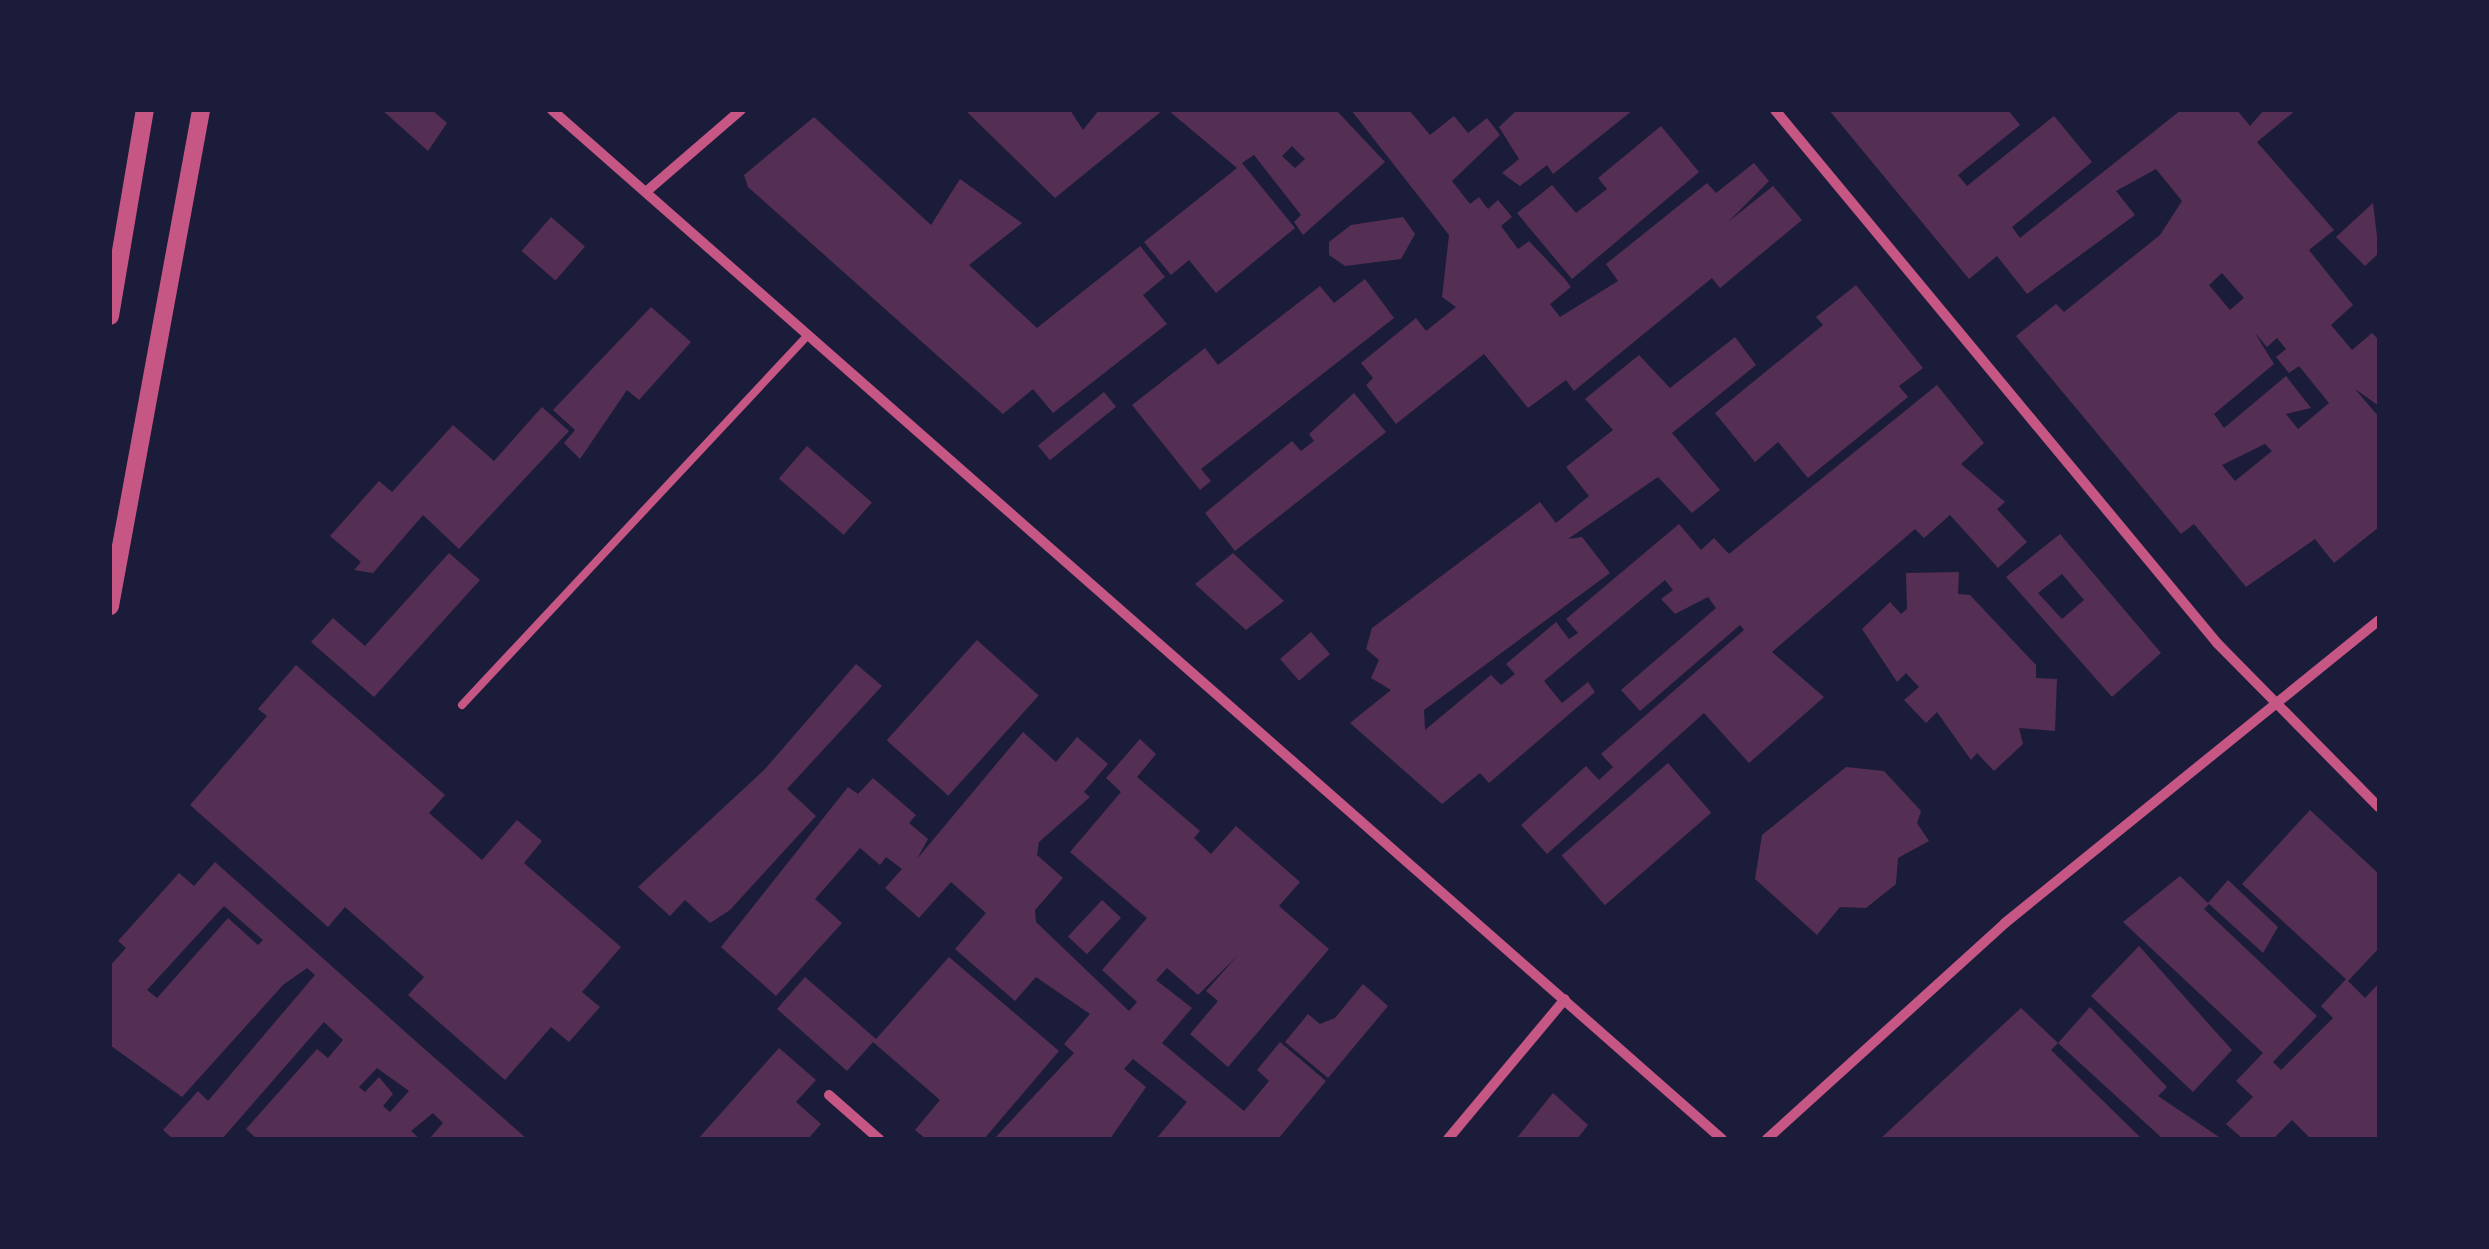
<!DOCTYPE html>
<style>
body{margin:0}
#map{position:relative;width:2489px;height:1249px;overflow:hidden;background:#1b1b3a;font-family:Lora,serif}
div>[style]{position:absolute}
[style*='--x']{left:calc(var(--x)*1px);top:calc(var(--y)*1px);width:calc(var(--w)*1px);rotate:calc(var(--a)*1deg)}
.building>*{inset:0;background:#542f53;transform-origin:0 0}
.service>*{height:8px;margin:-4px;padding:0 4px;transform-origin:4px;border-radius:4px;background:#c65784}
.minor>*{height:10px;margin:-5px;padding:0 5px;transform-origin:5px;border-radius:5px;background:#c65784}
.tertiary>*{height:18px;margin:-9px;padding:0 9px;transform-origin:9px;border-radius:9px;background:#c65784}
span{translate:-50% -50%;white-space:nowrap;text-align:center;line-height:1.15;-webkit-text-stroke:9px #1b1b3a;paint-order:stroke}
.frame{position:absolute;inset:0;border:112px solid #1b1b3a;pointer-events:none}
</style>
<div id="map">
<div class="building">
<div style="clip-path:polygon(382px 110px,432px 110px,447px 123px,428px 151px)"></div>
<div style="clip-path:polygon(965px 110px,1070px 110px,1083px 130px,1099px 110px,1163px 110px,1055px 198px)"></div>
<div style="clip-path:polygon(evenodd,1168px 110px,1336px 110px,1385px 162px,1303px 235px,1294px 222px,1301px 215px,1254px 155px,1242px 163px,1295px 228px,1216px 293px,1189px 260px,1171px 275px,1144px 242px,1237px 168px,1168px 110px,1292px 146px,1305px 159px,1295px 168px,1282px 156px,1292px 146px)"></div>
<div style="clip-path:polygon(1351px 110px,1409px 110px,1430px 135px,1454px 116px,1468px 133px,1487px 118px,1500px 135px,1452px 181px,1470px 204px,1479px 197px,1488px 209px,1498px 200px,1512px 217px,1501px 226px,1518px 249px,1529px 241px,1564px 278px,1571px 287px,1550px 304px,1560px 317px,1618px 281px,1606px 264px,1707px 183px,1716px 193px,1754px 163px,1769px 181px,1728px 222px,1773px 186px,1802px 220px,1720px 288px,1712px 278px,1574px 391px,1566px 380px,1528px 408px,1484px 354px,1396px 424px,1366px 385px,1373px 378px,1361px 363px,1416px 318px,1426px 331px,1456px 307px,1442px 297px,1449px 235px)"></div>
<div style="clip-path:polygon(1517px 110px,1633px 110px,1553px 174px,1547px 165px,1520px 186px,1502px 173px,1519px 159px,1499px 127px)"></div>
<div style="clip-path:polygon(evenodd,1829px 110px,2008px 110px,2020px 125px,1958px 175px,1967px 186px,2054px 116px,2092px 162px,2012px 227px,2020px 238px,2181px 110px,2237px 110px,2250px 126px,2264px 110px,2296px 110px,2257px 142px,2334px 230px,2309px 250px,2353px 305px,2331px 325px,2352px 350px,2372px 333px,2379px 340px,2379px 406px,2355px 389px,2379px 417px,2379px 527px,2334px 563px,2315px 539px,2246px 587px,2194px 524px,2181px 534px,2016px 336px,2056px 304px,2064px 312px,2160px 235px,2182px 201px,2156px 169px,2116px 191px,2135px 215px,2027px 294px,1997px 256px,1969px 279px,1829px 110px,2222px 273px,2244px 298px,2230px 310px,2209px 285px,2222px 273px,1829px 110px,2255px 333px,2267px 347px,2277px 338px,2286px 349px,2276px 357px,2289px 373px,2299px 366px,2329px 403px,2298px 429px,2286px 414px,2311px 408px,2286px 376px,2224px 428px,2214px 414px,2274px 364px,2255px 333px,1829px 110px,2265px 444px,2272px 451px,2235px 481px,2222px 465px,2265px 444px)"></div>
<div style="clip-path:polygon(814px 117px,931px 225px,960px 179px,1022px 223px,969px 265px,1037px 328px,1140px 246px,1165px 277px,1143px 295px,1167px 324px,1053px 413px,1033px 389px,1003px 414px,748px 187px,744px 175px)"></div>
<div style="clip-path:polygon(1661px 126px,1699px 172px,1572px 279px,1517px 213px,1552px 185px,1576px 213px,1607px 189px,1598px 178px)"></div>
<div style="clip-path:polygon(2373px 203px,2379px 253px,2365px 266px,2336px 237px)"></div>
<div style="left:551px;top:217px;width:45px;height:45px;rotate:41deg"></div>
<div style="clip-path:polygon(1403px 217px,1415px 234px,1401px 259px,1345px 266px,1329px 255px,1329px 242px,1351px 225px)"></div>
<div style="clip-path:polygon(1365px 279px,1394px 318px,1201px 469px,1211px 481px,1200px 490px,1132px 405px,1205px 348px,1218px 365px,1320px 286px,1334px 303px)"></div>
<div style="clip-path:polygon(1856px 285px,1923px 368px,1899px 386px,1908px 397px,1808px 478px,1778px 442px,1755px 462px,1715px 413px,1823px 325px,1816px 317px)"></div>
<div style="clip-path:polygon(651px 307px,691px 342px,639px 400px,627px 390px,580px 459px,564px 443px,575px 430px,553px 410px)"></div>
<div style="clip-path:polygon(1735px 337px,1756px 365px,1672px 433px,1720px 490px,1692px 513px,1658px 477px,1568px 539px,1582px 537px,1610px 573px,1424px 710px,1425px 730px,1491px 675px,1501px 685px,1515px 674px,1506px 664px,1556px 622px,1569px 639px,1578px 633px,1566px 619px,1679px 524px,1701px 550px,1714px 538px,1729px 554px,1937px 385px,1984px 443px,1961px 464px,2005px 502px,1997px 509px,2027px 542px,1998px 568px,1950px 515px,1924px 538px,1915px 529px,1772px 652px,1824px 697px,1749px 763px,1704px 713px,1547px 854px,1521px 825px,1586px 766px,1599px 780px,1613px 767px,1601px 754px,1744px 630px,1740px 625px,1640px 711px,1621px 690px,1716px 608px,1708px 597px,1675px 614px,1661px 599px,1673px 590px,1665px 580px,1544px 681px,1562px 703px,1588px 682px,1595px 692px,1489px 783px,1480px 773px,1442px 804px,1350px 723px,1391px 690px,1371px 678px,1379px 660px,1366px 649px,1372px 628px,1540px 502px,1556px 523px,1589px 496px,1566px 467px,1613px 430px,1585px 399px,1639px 355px,1670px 388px)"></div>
<div style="left:1104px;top:392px;width:19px;height:85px;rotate:51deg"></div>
<div style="clip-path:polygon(1354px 393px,1386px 432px,1235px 551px,1205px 513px,1292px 441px,1301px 451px,1314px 441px,1309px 434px)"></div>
<div style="clip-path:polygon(542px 407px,569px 431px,459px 549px,423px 515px,373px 573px,354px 570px,361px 562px,330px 536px,379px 481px,392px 492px,453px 425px,494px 461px)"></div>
<div style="left:807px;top:446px;width:86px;height:43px;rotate:41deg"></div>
<div style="clip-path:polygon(evenodd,2060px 534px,2161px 653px,2112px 697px,2006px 577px,2060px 534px,2062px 574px,2084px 600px,2062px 619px,2038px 593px,2062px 574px)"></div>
<div style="clip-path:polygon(449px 553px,480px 580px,374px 697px,311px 642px,333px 618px,365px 646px)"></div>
<div style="clip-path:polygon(1233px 553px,1284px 601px,1246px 630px,1195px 584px)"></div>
<div style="clip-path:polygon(1959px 572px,1958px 594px,1970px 595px,2036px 665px,2036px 678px,2057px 679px,2055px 731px,2019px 728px,2023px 744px,1994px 771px,1977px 753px,1971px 760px,1937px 712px,1926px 723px,1904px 700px,1919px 687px,1906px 673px,1897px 682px,1862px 629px,1890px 602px,1901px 614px,1907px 609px,1906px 573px)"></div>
<div style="left:1311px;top:632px;width:29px;height:41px;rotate:49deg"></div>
<div style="left:977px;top:640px;width:83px;height:135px;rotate:42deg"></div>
<div style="clip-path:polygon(856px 664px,882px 686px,787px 789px,816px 816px,730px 910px,710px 923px,685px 900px,670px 916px,638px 887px,765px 769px)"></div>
<div style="clip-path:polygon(296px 665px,445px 795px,429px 813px,482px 860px,517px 820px,542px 841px,524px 863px,621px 947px,582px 992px,600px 1007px,569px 1042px,551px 1027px,505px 1080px,408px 995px,424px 977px,345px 907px,328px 927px,190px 805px,267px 716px,258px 709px)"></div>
<div style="clip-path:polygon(1023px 732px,1056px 762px,1077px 737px,1108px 764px,1084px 792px,1090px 797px,1039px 842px,1037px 855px,1063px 878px,1035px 910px,1036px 922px,1129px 1011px,1137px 1002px,1102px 970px,1147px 918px,1070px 852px,1121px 792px,1106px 778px,1140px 739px,1156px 754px,1137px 777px,1200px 831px,1194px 838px,1211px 854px,1236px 826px,1300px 882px,1279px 906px,1329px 949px,1228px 1067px,1190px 1034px,1218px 1001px,1206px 991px,1238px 955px,1198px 995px,1167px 968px,1156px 980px,1192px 1008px,1162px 1043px,1244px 1111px,1269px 1081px,1257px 1070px,1280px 1042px,1326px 1081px,1278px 1139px,1156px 1139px,1187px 1102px,1133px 1059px,1124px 1069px,1146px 1087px,1110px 1139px,994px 1139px,1074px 1053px,1064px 1044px,1090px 1014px,1036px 977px,1015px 1001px,955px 949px,986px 913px,951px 882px,919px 918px,885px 888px,902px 869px,886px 857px,880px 865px,860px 848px,815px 899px,842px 923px,776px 996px,721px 947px,848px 787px,858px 794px,873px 778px,916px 815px,909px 823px,928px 839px,917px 859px)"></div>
<div style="left:1668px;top:763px;width:66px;height:141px;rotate:49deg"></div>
<div style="clip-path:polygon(1846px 767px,1884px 771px,1921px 811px,1917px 823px,1929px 841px,1898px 858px,1896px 884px,1866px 908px,1840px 907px,1817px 935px,1755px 879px,1762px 835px)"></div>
<div style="clip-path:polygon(2310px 810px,2379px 874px,2379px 948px,2348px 981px,2365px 998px,2379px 983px,2379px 1139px,2311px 1139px,2292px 1120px,2273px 1139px,2243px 1139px,2226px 1124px,2253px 1097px,2236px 1081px,2263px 1053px,2123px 922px,2180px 876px,2208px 903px,2228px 880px,2278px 927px,2263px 953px,2209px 904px,2204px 909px,2317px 1016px,2273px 1062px,2281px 1070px,2333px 1018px,2321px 1006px,2346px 979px,2242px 884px)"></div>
<div style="clip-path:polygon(evenodd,215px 862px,420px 1045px,527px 1139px,429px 1139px,443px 1123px,433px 1113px,411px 1131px,420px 1139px,257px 1139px,246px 1129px,317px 1049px,328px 1058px,343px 1040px,324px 1022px,222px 1139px,173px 1139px,163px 1130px,198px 1091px,208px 1101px,315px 975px,307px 968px,283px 985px,182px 1097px,110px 1045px,110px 966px,126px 948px,118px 941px,179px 873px,194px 886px,215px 862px,224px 906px,263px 940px,258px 945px,228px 918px,157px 998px,147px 990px,224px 906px,215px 862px,377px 1068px,409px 1091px,390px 1112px,383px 1106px,393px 1094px,379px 1077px,365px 1092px,359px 1087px,377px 1068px)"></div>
<div style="left:1102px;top:900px;width:26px;height:50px;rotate:43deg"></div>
<div style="clip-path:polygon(2139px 946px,2232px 1050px,2193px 1092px,2091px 996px)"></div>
<div style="clip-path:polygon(949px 957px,1059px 1051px,984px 1139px,926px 1139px,915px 1130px,940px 1100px,873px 1042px,847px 1071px,777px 1009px,805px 977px,876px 1039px)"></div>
<div style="clip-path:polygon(1363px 984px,1388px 1006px,1328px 1078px,1285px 1042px,1308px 1014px,1320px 1024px,1335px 1018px)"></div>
<div style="clip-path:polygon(2090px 1007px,2167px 1087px,2158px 1096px,2222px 1139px,2163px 1139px,2058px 1043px,2051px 1050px,2142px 1139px,1880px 1139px,2021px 1008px,2058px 1043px)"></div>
<div style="clip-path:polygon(779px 1048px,816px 1080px,796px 1102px,821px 1124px,808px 1139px,698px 1139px)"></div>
<div style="clip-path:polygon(1553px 1093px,1588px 1125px,1577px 1139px,1516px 1139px)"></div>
</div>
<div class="service">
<div style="--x:462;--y:705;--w:507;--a:-46.92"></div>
</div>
<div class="minor">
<div style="--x:552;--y:110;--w:1558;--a:41.33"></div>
<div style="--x:1775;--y:110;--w:692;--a:50.33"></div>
<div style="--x:2217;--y:643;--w:231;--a:45.4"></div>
<div style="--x:647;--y:191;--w:124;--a:-40.8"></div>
<div style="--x:829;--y:1095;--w:67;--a:41.3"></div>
<div style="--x:1448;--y:1139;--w:182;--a:-50.1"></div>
<div style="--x:1767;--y:1139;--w:321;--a:-42.2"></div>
<div style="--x:2005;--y:923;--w:481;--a:-39"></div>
</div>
<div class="tertiary">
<div style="--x:110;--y:316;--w:209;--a:-80.4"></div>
<div style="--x:110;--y:606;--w:504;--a:-79.6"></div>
</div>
<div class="frame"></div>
</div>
